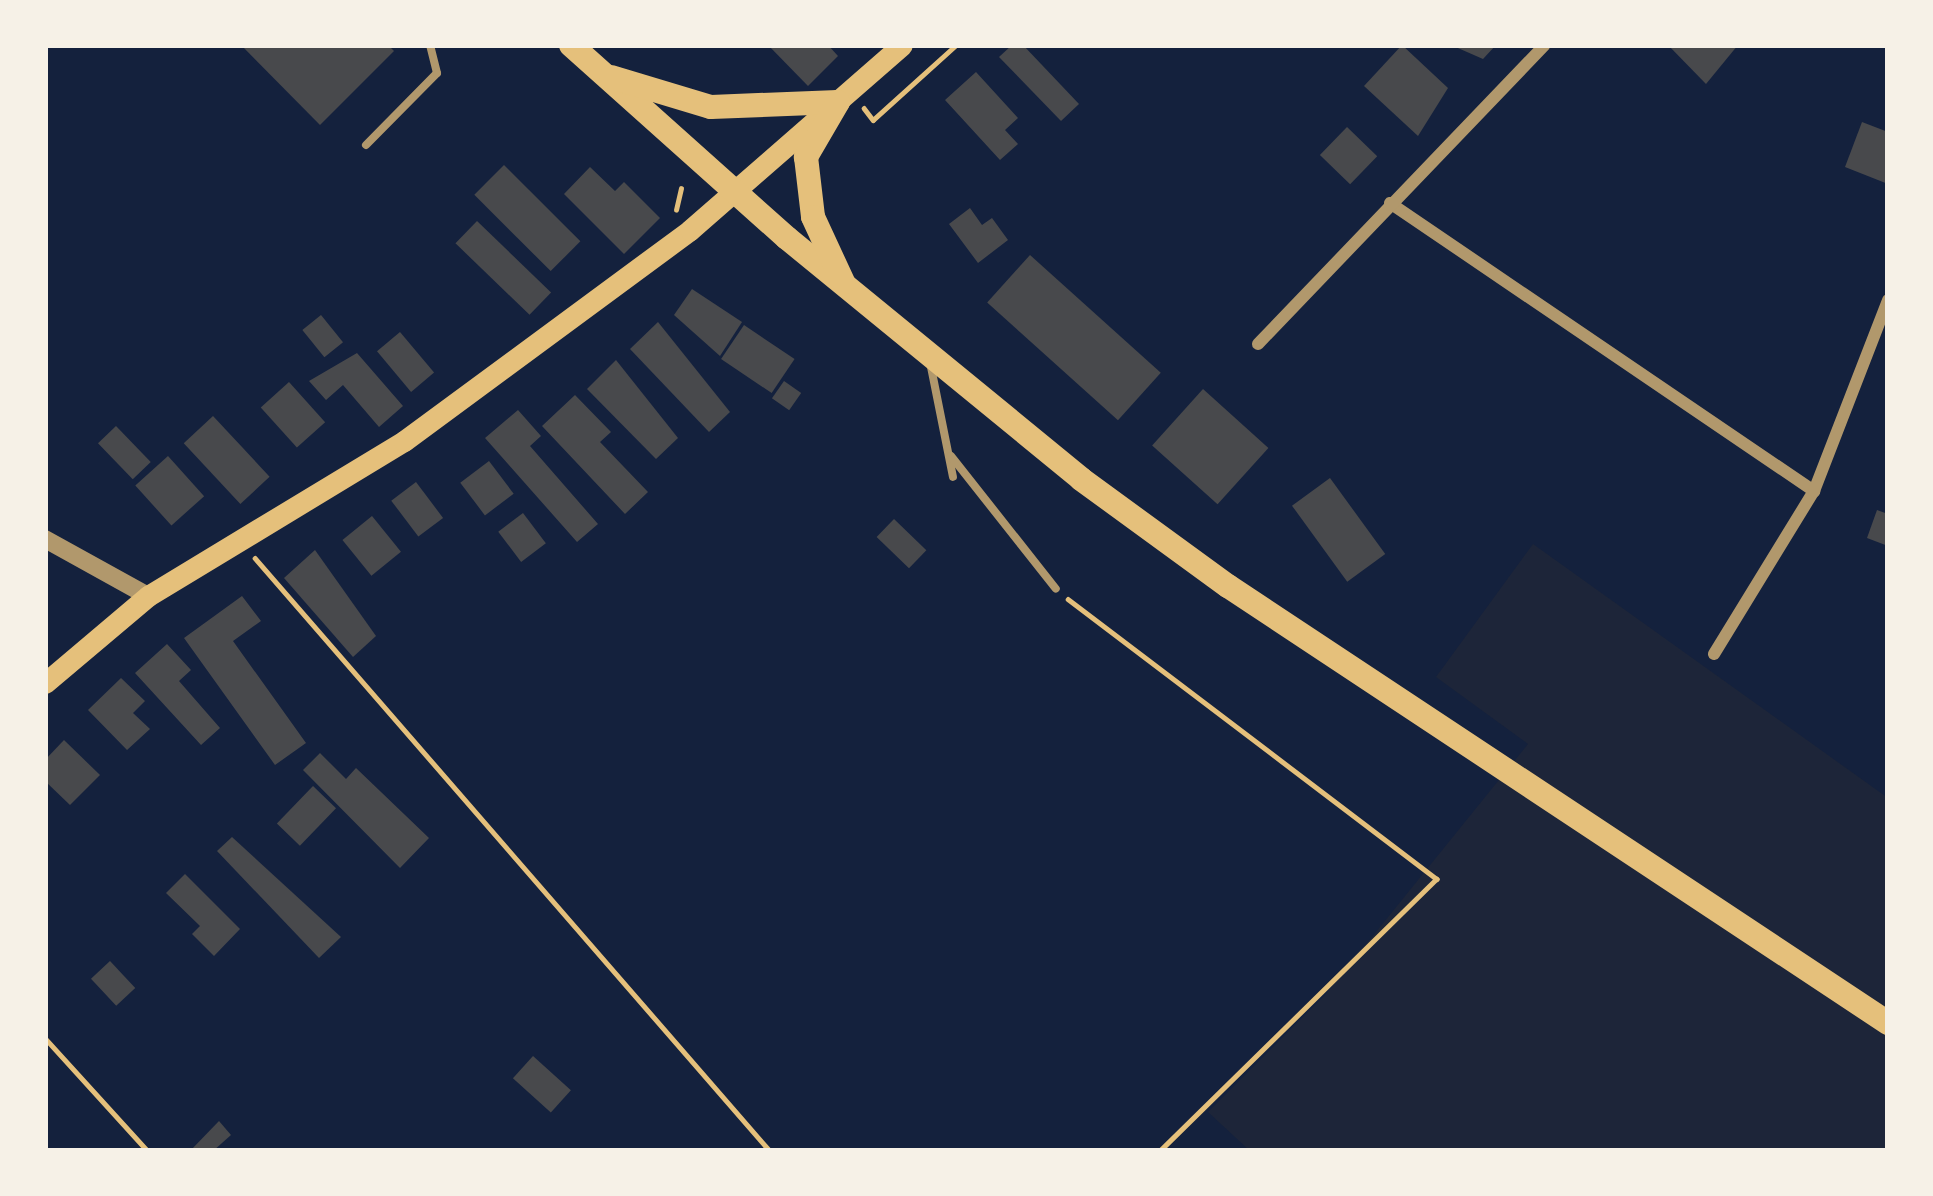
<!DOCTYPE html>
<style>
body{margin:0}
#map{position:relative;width:1933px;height:1196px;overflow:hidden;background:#14213d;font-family:Manrope,sans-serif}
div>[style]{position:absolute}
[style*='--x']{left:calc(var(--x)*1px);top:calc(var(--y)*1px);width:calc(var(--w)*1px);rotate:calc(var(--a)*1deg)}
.green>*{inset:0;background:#1d2539}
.building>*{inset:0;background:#48494c;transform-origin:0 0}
.path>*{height:4.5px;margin:-2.25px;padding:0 2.25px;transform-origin:2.25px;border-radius:2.25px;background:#e5c07b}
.service>*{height:8px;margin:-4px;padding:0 4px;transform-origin:4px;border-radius:4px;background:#b1986c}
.minor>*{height:12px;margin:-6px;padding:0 6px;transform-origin:6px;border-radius:6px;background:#b1986c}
.tertiary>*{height:18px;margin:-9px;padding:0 9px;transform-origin:9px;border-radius:9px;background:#b1986c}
.secondary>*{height:21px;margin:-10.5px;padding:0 10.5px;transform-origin:10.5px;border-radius:10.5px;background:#e5c07b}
.primary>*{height:24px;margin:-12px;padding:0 12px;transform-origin:12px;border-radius:12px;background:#e5c07b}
span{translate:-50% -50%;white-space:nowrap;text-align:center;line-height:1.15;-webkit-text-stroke:9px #f6f1e7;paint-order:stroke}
.frame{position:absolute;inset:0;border:48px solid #f6f1e7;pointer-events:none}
</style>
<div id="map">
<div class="green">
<i style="clip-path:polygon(1533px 544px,1888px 798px,1888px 1151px,1250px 1151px,1208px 1112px,1325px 995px,1528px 744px,1436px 677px)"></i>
</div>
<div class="building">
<i style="clip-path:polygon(241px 45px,388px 45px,394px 51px,320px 125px)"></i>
<i style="clip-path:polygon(768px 45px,828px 45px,838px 56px,808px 86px)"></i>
<i style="clip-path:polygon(1012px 45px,1023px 45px,1079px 104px,1061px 121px,999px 57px)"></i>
<i style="clip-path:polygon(1402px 45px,1448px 88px,1418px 136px,1364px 86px)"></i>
<i style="clip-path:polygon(1451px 45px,1496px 45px,1483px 59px)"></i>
<i style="clip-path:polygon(1668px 45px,1738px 45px,1706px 84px)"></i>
<i style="clip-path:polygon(976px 72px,1018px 118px,1005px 130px,1018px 144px,1000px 160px,945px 100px)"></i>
<i style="clip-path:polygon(1862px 122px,1888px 132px,1888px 184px,1845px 167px)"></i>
<i style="left:1347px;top:127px;width:42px;height:39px;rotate:44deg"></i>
<i style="left:504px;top:165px;width:108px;height:42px;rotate:45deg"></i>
<i style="clip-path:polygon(590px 167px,615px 191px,624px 182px,660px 218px,624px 254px,564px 194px)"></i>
<i style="clip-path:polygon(970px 208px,982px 225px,992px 218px,1008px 240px,978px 263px,949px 224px)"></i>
<i style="left:477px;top:221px;width:103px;height:31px;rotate:44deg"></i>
<i style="left:1030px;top:255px;width:176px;height:64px;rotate:42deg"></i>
<i style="clip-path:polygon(692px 289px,742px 322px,720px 356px,674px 315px)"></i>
<i style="left:321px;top:315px;width:35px;height:24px;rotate:51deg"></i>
<i style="clip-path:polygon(658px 322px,730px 412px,709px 432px,630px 349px)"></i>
<i style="left:744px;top:325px;width:61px;height:41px;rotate:34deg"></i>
<i style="left:400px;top:332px;width:53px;height:30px;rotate:50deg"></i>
<i style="clip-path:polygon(357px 353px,403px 406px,379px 427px,343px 385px,326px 400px,309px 381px)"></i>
<i style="clip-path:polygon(616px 360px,678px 438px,656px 459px,587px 389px)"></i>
<i style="left:784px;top:381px;width:21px;height:21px;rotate:35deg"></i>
<i style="left:289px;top:382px;width:54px;height:38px;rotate:48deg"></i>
<i style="left:1203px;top:389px;width:88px;height:76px;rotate:42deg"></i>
<i style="clip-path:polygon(575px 395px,611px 432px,600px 442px,648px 492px,625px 514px,542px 426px)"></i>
<i style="clip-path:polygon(518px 410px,541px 436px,530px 446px,598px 524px,577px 542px,485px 438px)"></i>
<i style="left:213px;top:416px;width:83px;height:40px;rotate:47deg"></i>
<i style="left:116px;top:426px;width:50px;height:25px;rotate:46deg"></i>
<i style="left:168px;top:456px;width:54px;height:44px;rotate:48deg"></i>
<i style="left:489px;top:461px;width:41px;height:36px;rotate:53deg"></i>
<i style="left:1330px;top:478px;width:94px;height:47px;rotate:54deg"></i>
<i style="left:416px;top:482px;width:45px;height:31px;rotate:53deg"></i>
<i style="clip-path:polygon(1877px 510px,1888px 514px,1888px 546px,1867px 538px)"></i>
<i style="left:523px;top:513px;width:38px;height:31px;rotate:53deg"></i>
<i style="left:372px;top:516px;width:46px;height:38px;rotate:51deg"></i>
<i style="left:894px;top:519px;width:45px;height:25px;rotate:44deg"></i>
<i style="clip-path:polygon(315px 550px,376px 636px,353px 657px,284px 578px)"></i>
<i style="clip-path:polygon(242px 596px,261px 621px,233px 641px,306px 743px,275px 765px,184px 638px)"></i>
<i style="clip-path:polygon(167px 644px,191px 670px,179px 681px,220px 728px,201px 745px,135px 673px)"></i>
<i style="clip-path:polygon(121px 678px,145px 701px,133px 713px,150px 729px,127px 750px,88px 710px)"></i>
<i style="clip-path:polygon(64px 740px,100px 775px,70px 805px,45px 781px,45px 760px)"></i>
<i style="clip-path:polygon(320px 753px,346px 779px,356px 768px,429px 838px,400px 868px,303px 770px)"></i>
<i style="left:313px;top:786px;width:32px;height:52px;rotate:44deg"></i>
<i style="clip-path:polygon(232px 837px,341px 937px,319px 958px,217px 851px)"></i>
<i style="clip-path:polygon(185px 874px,240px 929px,214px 956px,192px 934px,200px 926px,166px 893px)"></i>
<i style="left:110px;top:961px;width:37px;height:26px;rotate:47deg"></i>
<i style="left:533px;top:1056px;width:51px;height:30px;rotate:42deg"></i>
<i style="clip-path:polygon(219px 1121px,231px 1135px,213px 1151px,190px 1151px)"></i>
</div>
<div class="path">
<i style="--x:864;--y:108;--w:15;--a:53"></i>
<i style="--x:873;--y:120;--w:112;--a:-42.1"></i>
<i style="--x:676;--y:210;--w:22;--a:-77"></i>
<i style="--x:255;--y:558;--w:785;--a:49.03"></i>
<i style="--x:1068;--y:599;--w:463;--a:37.2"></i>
<i style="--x:1437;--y:879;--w:388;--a:135.5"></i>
<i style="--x:45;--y:1038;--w:153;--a:47.7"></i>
</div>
<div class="service">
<i style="--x:366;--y:145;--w:101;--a:-45.4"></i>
<i style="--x:437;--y:73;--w:29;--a:-104"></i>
<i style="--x:931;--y:367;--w:112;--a:78.7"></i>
<i style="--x:951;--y:456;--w:169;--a:51.7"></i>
</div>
<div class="minor">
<i style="--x:1390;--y:203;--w:513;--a:34.19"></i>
<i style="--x:1258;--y:344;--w:414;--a:-46.2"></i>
<i style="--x:1714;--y:654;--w:191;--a:-58.5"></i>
<i style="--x:1814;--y:491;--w:205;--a:-68.8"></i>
</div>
<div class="tertiary">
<i style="--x:45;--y:539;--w:118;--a:29"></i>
</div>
<div class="secondary">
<i style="--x:45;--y:683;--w:135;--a:-40.2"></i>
<i style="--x:148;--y:596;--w:299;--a:-31.2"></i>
<i style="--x:404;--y:441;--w:355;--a:-36.4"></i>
<i style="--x:690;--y:230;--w:281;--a:-41.1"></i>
</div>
<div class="primary">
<i style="--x:571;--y:45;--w:290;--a:41.8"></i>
<i style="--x:787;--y:238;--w:380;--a:39.3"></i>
<i style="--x:1081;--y:479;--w:182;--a:36.1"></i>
<i style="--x:1228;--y:586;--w:792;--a:33.51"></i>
<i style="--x:611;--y:77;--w:104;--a:16.7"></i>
<i style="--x:711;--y:107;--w:127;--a:-2.3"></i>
<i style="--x:838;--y:102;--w:64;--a:120.2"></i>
<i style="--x:806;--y:157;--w:60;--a:83.3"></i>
<i style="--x:813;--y:217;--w:72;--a:65.2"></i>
</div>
<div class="frame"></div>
</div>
